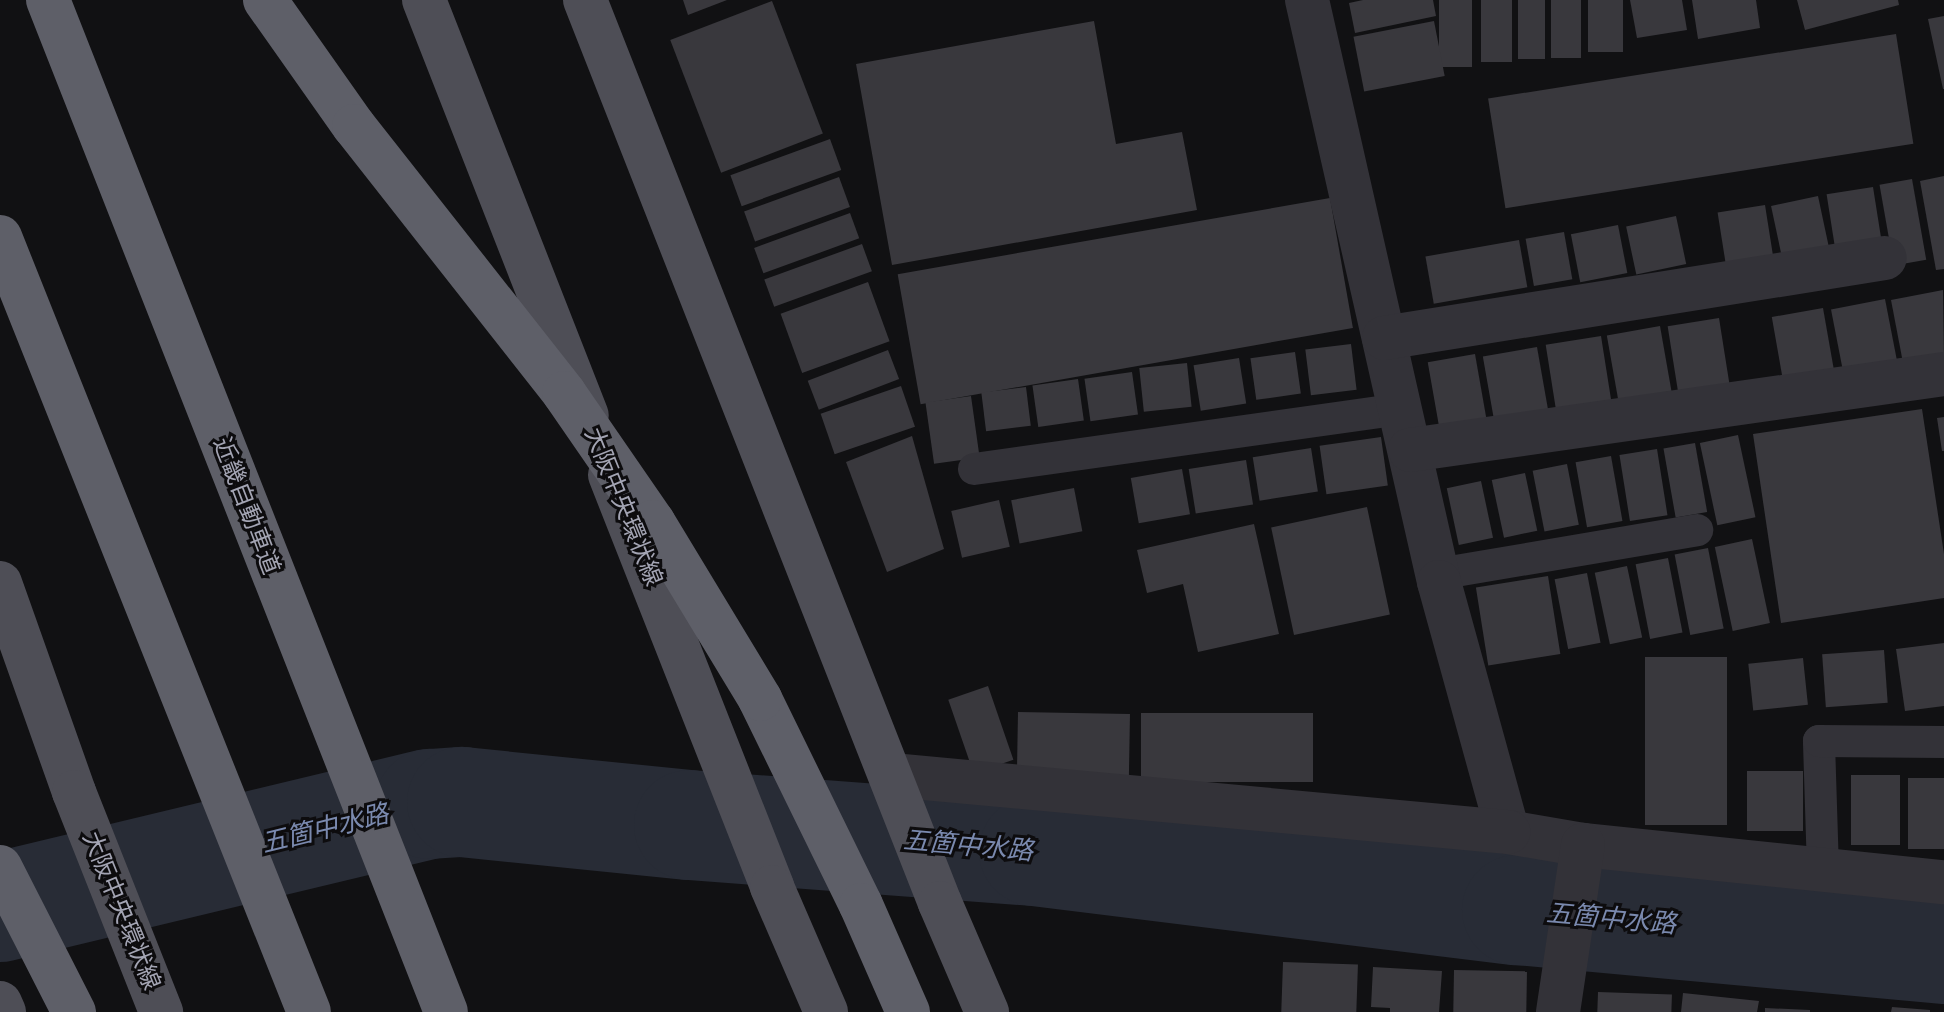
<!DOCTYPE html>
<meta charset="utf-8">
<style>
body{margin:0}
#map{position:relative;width:1944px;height:1012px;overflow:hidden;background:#111113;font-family:"DejaVu Sans","Noto Sans JP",sans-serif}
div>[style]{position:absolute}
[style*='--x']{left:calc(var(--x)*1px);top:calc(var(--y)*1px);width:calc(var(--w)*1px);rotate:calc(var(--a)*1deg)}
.river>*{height:110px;margin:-55px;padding:0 55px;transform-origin:55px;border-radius:55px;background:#282c36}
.building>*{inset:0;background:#39383d;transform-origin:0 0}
.lane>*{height:32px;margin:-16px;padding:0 16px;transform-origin:16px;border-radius:16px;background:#333238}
.street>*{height:44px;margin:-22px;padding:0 22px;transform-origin:22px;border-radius:22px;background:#333238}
.primary>*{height:44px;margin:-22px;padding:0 22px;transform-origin:22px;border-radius:22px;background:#4e4e56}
.highway>*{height:44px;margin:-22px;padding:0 22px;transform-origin:22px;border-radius:22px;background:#5e5f68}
.highway-bridge>*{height:44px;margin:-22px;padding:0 22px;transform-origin:22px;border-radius:22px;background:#5e5f68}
span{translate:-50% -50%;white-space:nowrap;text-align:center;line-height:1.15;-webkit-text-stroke:6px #0d0c0e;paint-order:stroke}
.street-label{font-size:24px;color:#a3a4b3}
.water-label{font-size:26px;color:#7a89ae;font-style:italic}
</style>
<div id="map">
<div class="river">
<i style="--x:0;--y:907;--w:442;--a:-13.5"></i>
<i style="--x:430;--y:804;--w:32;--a:-4"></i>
<i style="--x:462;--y:802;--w:228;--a:5.8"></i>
<i style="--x:689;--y:825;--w:346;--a:4.3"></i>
<i style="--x:1034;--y:851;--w:487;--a:7"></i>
<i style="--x:1517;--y:910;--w:429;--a:5.2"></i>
</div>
<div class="building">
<i style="clip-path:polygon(683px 0,727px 0,688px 15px)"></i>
<i style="clip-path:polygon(1363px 0,1433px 0,1436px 16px,1355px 33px,1349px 3px)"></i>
<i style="left:1439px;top:0;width:33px;height:67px"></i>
<i style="left:1481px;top:0;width:31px;height:62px"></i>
<i style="left:1518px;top:0;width:27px;height:59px"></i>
<i style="left:1551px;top:0;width:30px;height:58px"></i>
<i style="left:1588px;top:0;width:35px;height:52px"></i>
<i style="clip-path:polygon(1630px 0,1682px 0,1687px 30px,1637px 38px)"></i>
<i style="clip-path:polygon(1692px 0,1756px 0,1760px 28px,1698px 39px)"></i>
<i style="clip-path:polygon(1797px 0,1898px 0,1899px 5px,1805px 30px)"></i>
<i style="left:772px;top:1px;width:142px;height:109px;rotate:69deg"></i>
<i style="clip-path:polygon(1944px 16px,1944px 89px,1943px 89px,1928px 19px)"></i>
<i style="clip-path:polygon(1094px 21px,1116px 144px,1182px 132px,1197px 210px,892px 265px,856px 64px)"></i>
<i style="left:1434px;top:21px;width:56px;height:82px;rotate:79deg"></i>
<i style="left:1896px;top:34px;width:111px;height:413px;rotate:81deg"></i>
<i style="left:830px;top:139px;width:33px;height:106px;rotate:70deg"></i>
<i style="clip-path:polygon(1944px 176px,1944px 269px,1936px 270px,1920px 181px)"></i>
<i style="left:839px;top:177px;width:32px;height:101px;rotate:70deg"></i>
<i style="left:1912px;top:179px;width:82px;height:33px;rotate:80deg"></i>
<i style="left:1873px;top:187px;width:58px;height:47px;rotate:81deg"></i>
<i style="left:1818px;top:196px;width:54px;height:48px;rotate:78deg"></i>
<i style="left:1330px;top:198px;width:132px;height:439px;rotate:80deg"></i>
<i style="left:1765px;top:205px;width:54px;height:48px;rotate:81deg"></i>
<i style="left:850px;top:213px;width:27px;height:102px;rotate:70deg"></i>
<i style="left:1676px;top:216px;width:49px;height:51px;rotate:78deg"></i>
<i style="left:1618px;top:225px;width:49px;height:48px;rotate:79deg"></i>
<i style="left:1564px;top:232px;width:48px;height:39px;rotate:80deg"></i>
<i style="left:1519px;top:240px;width:48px;height:95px;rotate:80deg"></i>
<i style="left:862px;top:244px;width:29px;height:104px;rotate:70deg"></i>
<i style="left:868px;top:282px;width:63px;height:93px;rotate:70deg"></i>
<i style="clip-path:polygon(1943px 290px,1944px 360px,1904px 368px,1891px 300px)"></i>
<i style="left:1885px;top:299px;width:65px;height:55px;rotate:79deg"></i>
<i style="left:1823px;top:308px;width:66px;height:52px;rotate:80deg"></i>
<i style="left:1719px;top:318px;width:68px;height:52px;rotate:81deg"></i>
<i style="left:1660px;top:326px;width:66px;height:54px;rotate:80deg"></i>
<i style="left:1601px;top:336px;width:65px;height:56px;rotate:81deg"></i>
<i style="left:1351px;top:344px;width:46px;height:46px;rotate:83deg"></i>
<i style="left:1537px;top:347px;width:66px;height:55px;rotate:80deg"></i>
<i style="left:888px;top:350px;width:31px;height:86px;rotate:69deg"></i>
<i style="left:1295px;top:352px;width:42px;height:45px;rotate:82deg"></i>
<i style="left:1475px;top:354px;width:65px;height:48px;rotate:80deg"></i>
<i style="left:1239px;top:358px;width:46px;height:46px;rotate:81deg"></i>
<i style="left:1187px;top:363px;width:44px;height:48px;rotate:84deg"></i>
<i style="left:1132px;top:372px;width:43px;height:48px;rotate:82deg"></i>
<i style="left:1078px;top:379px;width:42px;height:46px;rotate:82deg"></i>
<i style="left:901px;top:386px;width:43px;height:85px;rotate:71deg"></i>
<i style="left:1026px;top:387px;width:39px;height:45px;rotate:83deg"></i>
<i style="left:971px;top:396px;width:62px;height:46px;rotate:82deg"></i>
<i style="clip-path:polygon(1922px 409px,1944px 554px,1944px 598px,1781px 623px,1753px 434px)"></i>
<i style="clip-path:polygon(1944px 417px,1944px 451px,1942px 451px,1937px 418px)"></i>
<i style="left:1738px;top:435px;width:84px;height:39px;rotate:78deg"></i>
<i style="clip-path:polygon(912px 436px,944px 549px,887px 572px,846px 462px)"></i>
<i style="left:1381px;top:437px;width:49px;height:62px;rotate:82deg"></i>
<i style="left:1695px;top:443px;width:70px;height:32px;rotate:80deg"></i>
<i style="left:1311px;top:448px;width:44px;height:59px;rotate:81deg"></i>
<i style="left:1657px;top:449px;width:67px;height:38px;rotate:81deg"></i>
<i style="left:1611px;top:456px;width:66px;height:36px;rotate:80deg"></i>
<i style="left:1246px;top:460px;width:45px;height:58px;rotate:81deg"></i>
<i style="left:1567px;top:464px;width:62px;height:35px;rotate:79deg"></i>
<i style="left:1182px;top:469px;width:46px;height:52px;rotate:80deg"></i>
<i style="left:1525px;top:473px;width:59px;height:34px;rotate:78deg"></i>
<i style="left:1481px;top:481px;width:58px;height:35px;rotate:78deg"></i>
<i style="left:1074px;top:488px;width:44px;height:64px;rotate:79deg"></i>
<i style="left:999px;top:500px;width:48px;height:49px;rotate:77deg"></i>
<i style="left:1367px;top:507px;width:110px;height:98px;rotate:78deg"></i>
<i style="clip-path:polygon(1254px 524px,1279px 634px,1198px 652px,1183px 584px,1147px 593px,1137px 550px)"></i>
<i style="left:1752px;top:539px;width:86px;height:38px;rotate:78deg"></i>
<i style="left:1708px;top:548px;width:82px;height:34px;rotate:79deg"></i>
<i style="left:1668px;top:558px;width:76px;height:33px;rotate:79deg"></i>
<i style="left:1627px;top:566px;width:73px;height:33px;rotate:78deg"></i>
<i style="left:1587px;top:573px;width:71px;height:33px;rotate:79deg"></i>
<i style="left:1548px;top:576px;width:79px;height:73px;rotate:81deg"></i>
<i style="clip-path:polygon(1944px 643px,1944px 706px,1905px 711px,1896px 649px)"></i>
<i style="left:1884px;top:650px;width:53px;height:62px;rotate:86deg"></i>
<i style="left:1727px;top:657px;width:168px;height:82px;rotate:90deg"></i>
<i style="left:1803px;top:658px;width:47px;height:55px;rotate:84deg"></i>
<i style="left:988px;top:686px;width:78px;height:42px;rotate:71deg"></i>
<i style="left:1018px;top:712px;width:112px;height:66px;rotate:1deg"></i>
<i style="left:1141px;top:713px;width:172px;height:69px"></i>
<i style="left:1747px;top:771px;width:56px;height:60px"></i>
<i style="left:1851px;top:775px;width:49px;height:70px"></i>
<i style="left:1944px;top:778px;width:71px;height:36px;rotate:90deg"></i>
<i style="left:1283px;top:962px;width:75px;height:50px;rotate:2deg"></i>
<i style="clip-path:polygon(1373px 967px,1442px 971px,1439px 1012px,1390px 1012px,1390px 1008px,1371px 1007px)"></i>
<i style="left:1454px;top:970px;width:73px;height:42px;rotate:1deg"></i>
<i style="left:1598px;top:992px;width:74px;height:20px;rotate:2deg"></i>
<i style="clip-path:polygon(1683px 993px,1759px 1001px,1757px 1012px,1681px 1012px)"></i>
<i style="clip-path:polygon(1892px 1007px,1930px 1010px,1930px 1012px,1891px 1012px)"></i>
<i style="clip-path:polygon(1765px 1008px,1810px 1010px,1810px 1012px,1765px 1012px)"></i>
</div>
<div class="lane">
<i style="--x:974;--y:469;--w:430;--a:-8"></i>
<i style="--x:1438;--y:574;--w:263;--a:-9.6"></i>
<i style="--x:1823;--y:870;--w:129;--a:-91.8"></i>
<i style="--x:1819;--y:741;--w:125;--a:0.5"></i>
</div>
<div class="street">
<i style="--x:1307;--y:0;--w:597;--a:77.22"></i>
<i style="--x:1439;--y:582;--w:259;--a:74.6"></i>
<i style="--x:1508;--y:832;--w:76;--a:9.8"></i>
<i style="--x:1583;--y:845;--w:363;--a:5.9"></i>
<i style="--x:1384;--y:338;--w:507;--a:-9.07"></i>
<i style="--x:1410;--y:450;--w:539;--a:-8.1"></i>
<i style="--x:892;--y:775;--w:619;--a:5.29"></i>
<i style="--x:1558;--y:1012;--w:169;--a:-81.5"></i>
</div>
<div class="primary">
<i style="--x:424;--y:0;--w:446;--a:68.6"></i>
<i style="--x:585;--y:0;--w:970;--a:68.54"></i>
<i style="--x:940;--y:903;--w:119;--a:66.7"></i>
<i style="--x:610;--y:475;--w:443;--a:68.5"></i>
<i style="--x:772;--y:887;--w:136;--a:66.6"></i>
<i style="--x:0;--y:583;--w:222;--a:70.5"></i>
<i style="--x:74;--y:792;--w:237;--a:68.4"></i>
<i style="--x:0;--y:1003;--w:10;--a:66"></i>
</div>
<div class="highway">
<i style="--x:48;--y:0;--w:1087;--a:68.53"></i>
<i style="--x:0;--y:237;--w:834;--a:68.26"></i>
<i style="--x:760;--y:699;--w:229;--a:63.9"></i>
<i style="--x:861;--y:905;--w:117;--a:66.3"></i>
<i style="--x:0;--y:867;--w:163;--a:63"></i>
</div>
<div class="highway-bridge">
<i style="--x:265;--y:0;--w:154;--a:54.8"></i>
<i style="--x:354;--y:126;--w:340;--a:51.8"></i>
<i style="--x:564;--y:393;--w:157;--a:55.4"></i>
<i style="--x:653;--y:522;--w:207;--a:58.8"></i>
</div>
<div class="street-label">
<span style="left:246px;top:506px;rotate:69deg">近畿自動車道</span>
<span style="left:623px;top:507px;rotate:68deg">大阪中央環状線</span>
<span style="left:121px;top:911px;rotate:68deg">大阪中央環状線</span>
</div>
<div class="water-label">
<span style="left:325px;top:829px;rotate:-14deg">五箇中水路</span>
<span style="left:968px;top:846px;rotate:5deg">五箇中水路</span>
<span style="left:1611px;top:919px;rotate:5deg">五箇中水路</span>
</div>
</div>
